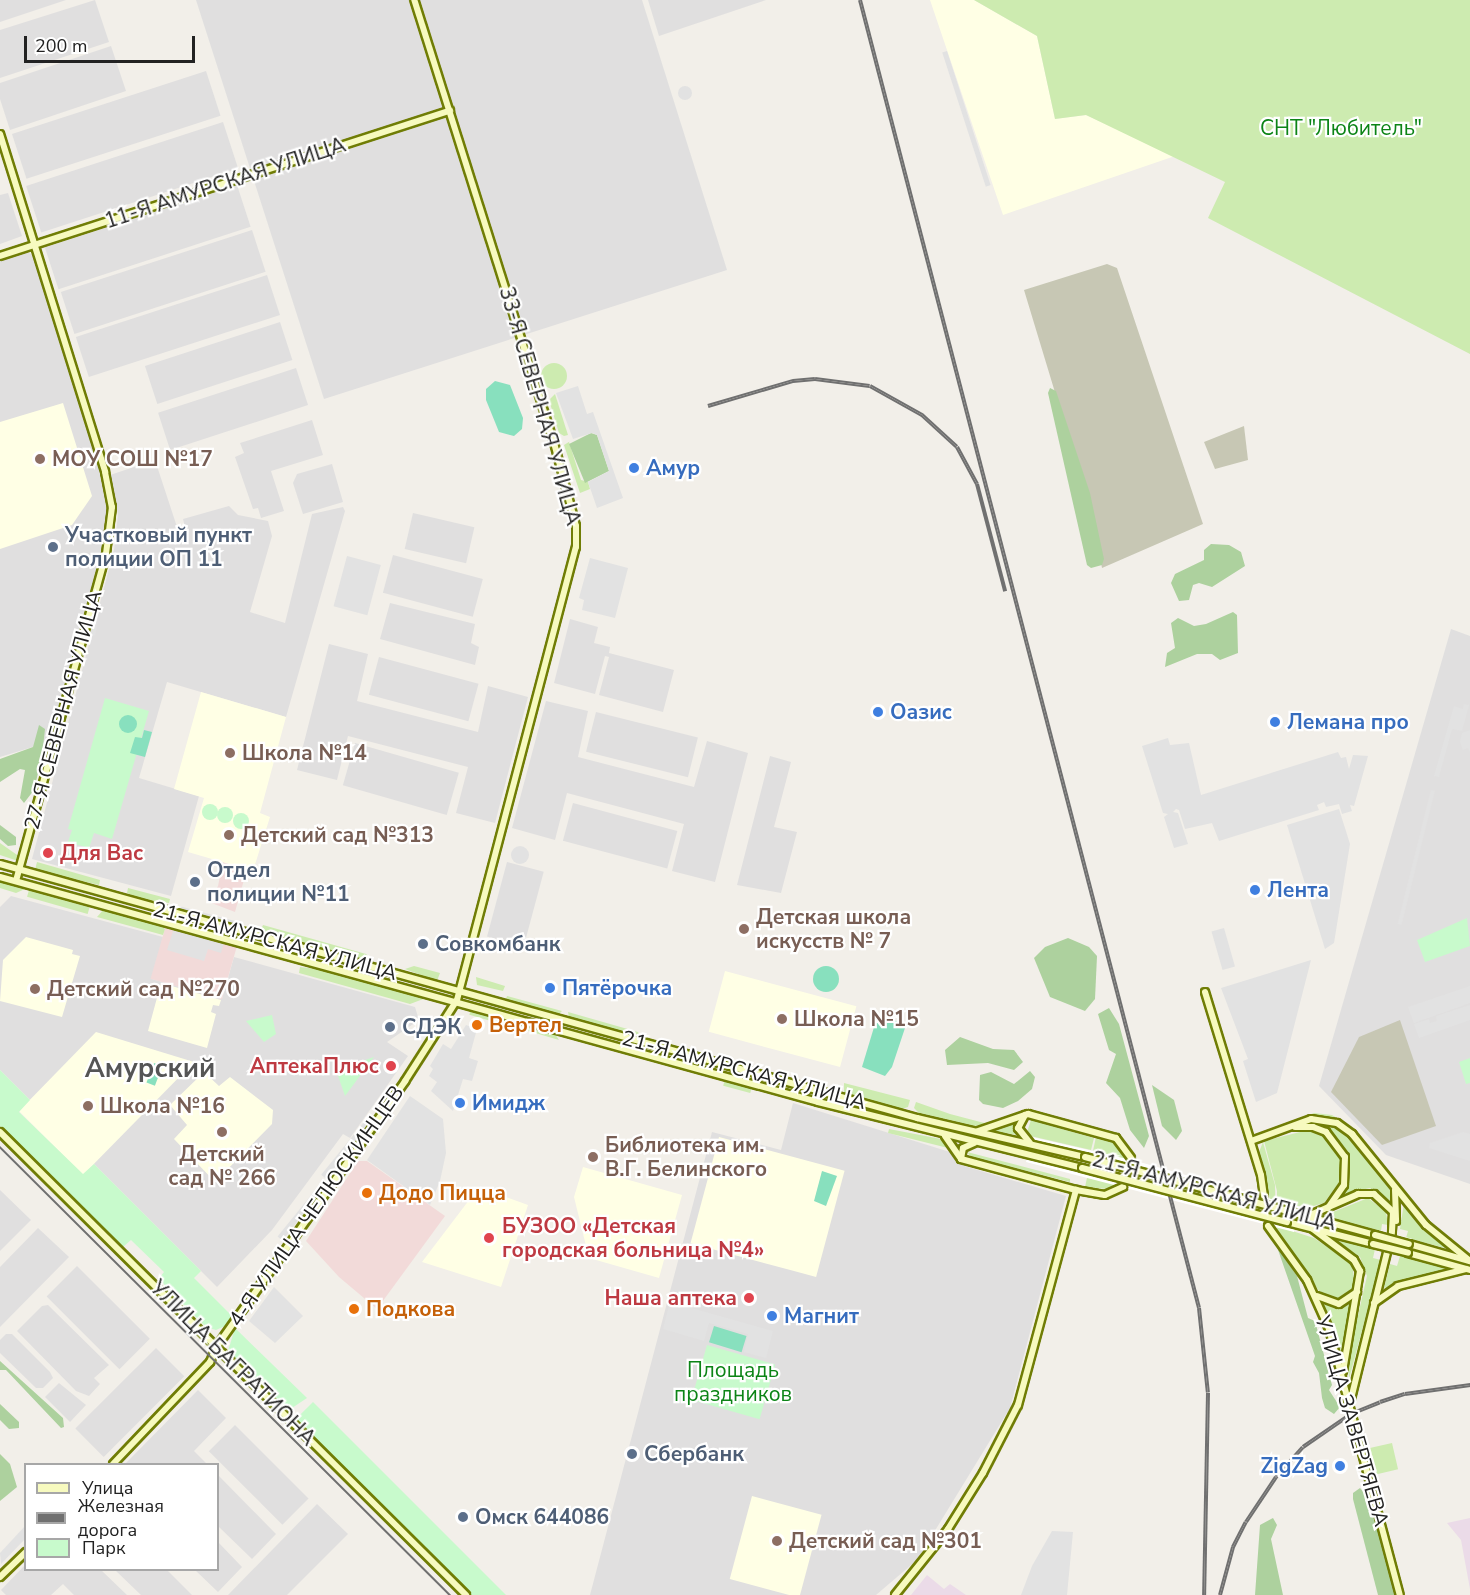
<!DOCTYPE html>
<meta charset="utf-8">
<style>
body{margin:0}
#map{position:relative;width:1470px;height:1595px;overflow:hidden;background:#f2efe9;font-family:"Nunito Sans",sans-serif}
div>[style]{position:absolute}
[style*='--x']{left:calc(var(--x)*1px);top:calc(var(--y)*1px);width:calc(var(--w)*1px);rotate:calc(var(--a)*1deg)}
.residential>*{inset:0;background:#e0dfdf;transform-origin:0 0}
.commercial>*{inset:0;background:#f2dad9;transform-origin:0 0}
.industrial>*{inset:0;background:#ebdbe8}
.education>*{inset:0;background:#ffffe5;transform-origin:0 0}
.construction>*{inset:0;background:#c7c7b4}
.grass>*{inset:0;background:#cdebb0;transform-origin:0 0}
.round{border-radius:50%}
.forest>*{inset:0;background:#add19e}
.park>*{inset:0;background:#c8facc;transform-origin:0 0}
.pitch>*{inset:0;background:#88e0be;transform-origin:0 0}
.parking>*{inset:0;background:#e2e2e2;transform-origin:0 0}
.pier>*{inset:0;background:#fff;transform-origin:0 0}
.secondary-tunnel>*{height:6px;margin-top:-3px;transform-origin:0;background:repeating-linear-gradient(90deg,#c8c6c1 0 6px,transparent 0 9px)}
.roads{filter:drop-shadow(2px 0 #707d05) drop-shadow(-2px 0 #707d05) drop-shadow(0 2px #707d05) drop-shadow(0 -2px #707d05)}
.secondary>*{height:6px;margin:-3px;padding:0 3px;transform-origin:3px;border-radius:3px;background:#f7fabf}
.tram>*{height:1.5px;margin:-0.75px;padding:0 0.75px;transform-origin:0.75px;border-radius:0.75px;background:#707070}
.rail>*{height:4px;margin-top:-2px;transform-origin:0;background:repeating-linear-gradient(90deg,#fff 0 4.5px,#707070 0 9px);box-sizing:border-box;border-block:2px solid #707070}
.bridges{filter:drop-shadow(2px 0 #707d05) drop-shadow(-2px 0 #707d05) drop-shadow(0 2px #707d05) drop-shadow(0 -2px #707d05)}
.secondary-bridge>*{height:6px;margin:-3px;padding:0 3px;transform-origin:3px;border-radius:3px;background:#f7fabf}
.dots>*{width:16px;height:16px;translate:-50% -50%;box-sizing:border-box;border:3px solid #fff;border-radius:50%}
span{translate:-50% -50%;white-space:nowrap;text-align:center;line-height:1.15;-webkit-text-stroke:4.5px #fff;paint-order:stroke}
.park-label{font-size:21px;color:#0c8416}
.street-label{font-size:21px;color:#222}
.education-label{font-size:21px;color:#785e54;font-weight:700}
.left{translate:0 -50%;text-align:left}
.shop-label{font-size:21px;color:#366cbe;font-weight:700}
.right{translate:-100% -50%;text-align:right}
.service-label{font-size:21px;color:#4e5e75;font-weight:700}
.health-label{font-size:21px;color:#be3a42;font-weight:700}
.food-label{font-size:21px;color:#c56008;font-weight:700}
.district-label{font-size:27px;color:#555;font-weight:700}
.legend{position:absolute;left:24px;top:1463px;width:195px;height:108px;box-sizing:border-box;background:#fff;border:2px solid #a7a7a7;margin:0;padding:8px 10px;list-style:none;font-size:18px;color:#222}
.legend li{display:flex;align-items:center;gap:12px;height:30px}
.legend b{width:30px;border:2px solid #a7a7a7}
.scale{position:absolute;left:24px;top:36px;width:171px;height:27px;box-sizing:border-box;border:3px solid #222;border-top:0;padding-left:8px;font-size:18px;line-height:21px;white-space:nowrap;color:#222;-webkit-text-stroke:4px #fff;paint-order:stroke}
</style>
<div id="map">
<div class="residential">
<i style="clip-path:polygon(0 0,66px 0,0 22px)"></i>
<i style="clip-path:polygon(95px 0,109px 42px,0 78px,0 30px)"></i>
<i style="clip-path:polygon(196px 0,642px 0,727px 270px,324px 399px)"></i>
<i style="clip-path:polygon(648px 0,766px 0,659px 36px)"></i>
<i style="clip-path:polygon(111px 46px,126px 91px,10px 130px,0 99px,0 83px)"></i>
<i style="left:206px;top:71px;width:47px;height:204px;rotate:72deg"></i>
<i style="left:223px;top:122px;width:49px;height:207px;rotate:72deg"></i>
<i style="left:237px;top:185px;width:44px;height:202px;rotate:72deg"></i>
<i style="clip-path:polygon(8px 193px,22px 236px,0 244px,0 195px)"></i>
<i style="left:252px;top:230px;width:44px;height:201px;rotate:72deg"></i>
<i style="clip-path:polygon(26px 251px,36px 257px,104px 479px,108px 530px,49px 742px,0 757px,0 260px)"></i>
<i style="left:267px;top:275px;width:42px;height:201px;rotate:72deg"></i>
<i style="left:280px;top:322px;width:40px;height:142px;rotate:72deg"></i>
<i style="left:296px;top:368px;width:39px;height:145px;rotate:72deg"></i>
<i style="clip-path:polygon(312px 420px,323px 455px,271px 471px,284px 511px,261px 518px,258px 508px,253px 509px,235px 457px,244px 453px,240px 443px)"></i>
<i style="clip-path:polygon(155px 460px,179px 533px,186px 531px,183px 519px,229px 506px,238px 515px,268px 521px,272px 536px,250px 612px,285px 623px,312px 514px,343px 507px,345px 511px,286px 717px,167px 682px,139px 778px,199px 796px,171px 896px,32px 859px,114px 550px,118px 514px,110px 475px)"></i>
<i style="clip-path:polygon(332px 464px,343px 502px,303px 514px,293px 483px,297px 474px)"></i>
<i style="left:413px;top:513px;width:63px;height:37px;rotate:13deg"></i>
<i style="left:393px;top:555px;width:93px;height:39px;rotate:15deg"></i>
<i style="clip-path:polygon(390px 603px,475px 624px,471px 643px,479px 647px,475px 665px,380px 639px)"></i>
<i style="clip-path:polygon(570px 619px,598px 627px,594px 643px,610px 647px,609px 653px,674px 670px,663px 712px,599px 695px,609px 657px,605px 656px,595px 694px,554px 683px)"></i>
<i style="clip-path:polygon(1451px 629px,1470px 636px,1470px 1184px,1386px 1155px,1319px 1086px)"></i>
<i style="clip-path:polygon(329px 644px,368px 654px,357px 701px,478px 732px,488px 686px,528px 697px,495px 823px,456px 813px,468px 767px,348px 736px,337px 780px,297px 770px)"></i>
<i style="left:379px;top:657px;width:103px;height:39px;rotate:15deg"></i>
<i style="clip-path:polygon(546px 701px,588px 711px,578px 757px,694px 787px,707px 741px,748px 753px,715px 882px,672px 871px,684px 824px,567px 793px,555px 840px,512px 828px)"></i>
<i style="left:596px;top:712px;width:105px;height:41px;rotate:14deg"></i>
<i style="left:355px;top:743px;width:108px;height:44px;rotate:16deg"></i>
<i style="clip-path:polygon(770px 756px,791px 762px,774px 827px,797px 832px,781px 893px,737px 885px)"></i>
<i style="left:573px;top:803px;width:108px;height:39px;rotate:15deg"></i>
<i style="left:507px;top:862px;width:38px;height:77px;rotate:15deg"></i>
<i style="clip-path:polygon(11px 896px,163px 937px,152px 979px,222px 999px,234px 957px,415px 1007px,419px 1020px,387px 1042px,408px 1056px,350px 1138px,343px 1134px,272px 1230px,217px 1287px,0 1070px,0 907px)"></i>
<i style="clip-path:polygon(793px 1103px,953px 1153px,964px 1166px,1066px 1196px,1010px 1408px,917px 1560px,876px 1595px,590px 1595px,712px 1132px,781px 1150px)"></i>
<i style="clip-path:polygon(0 1190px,31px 1220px,0 1251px)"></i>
<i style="clip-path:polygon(38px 1228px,69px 1257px,0 1327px,0 1267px)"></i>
<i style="left:77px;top:1266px;width:103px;height:43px;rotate:45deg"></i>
<i style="clip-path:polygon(48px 1305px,109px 1365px,94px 1378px,100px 1384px,89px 1396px,76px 1391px,17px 1331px,42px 1306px)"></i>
<i style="clip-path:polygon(6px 1334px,12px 1334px,50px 1372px,53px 1378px,43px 1388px,36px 1388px,0 1353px,0 1340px)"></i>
<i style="left:156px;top:1348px;width:40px;height:114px;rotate:45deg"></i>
<i style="clip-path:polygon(59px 1383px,86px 1405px,70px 1422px,45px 1397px)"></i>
<i style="clip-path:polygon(198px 1390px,226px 1418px,194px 1451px,207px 1464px,125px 1464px)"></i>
<i style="left:235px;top:1425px;width:104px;height:37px;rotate:45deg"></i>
<i style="clip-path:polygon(218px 1475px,276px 1534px,252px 1559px,218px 1526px)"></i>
<i style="clip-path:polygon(317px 1504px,348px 1534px,287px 1595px,228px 1595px)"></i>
<i style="clip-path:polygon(218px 1542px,242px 1567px,218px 1592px,195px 1570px,218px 1570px)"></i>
<i style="clip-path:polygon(25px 1565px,26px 1570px,101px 1570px,127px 1595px,74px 1595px,63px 1584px,51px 1595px,6px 1595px,1px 1590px)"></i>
<i style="clip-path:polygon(115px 1570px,167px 1570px,192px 1595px,141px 1595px)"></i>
</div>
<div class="commercial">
<i style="clip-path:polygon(223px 862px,247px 869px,235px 912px,209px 902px,218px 886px)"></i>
<i style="left:166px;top:925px;width:74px;height:56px;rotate:16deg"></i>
<i style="clip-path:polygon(358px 1161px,367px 1161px,445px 1216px,377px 1309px,339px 1277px,306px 1241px)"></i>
</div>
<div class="industrial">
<i style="clip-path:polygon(1470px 1518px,1470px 1589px,1461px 1540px,1447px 1523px)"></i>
<i style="clip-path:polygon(927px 1575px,944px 1589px,950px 1584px,966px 1595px,911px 1595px)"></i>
</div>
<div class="education">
<i style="clip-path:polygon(930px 0,974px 0,1037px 36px,1055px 119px,1086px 115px,1175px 156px,1003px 215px)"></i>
<i style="clip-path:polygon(63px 403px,92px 496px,72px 525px,0 549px,0 422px)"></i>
<i style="clip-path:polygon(201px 692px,286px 717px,260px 813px,270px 817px,253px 871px,188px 852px,204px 798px,174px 789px)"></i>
<i style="clip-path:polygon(26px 937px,73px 950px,72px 954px,80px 956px,62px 1017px,0 1001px,3px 960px)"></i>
<i style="left:725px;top:971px;width:136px;height:63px;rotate:15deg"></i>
<i style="clip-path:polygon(161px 983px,221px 1000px,219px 1006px,213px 1005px,211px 1012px,216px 1014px,207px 1048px,148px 1031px)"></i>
<i style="clip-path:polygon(96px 1032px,194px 1062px,83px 1175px,19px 1111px)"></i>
<i style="clip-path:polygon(204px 1072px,219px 1086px,230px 1077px,273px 1110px,272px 1124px,215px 1182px,174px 1139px,187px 1125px,170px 1105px)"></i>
<i style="left:719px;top:1137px;width:130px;height:110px;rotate:15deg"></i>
<i style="clip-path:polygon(583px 1167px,682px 1195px,659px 1278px,589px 1258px,574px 1197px)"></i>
<i style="clip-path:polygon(479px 1187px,528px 1205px,501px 1287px,422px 1262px)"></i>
<i style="left:752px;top:1496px;width:72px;height:86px;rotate:15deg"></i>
</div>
<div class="construction">
<i style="clip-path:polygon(1107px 264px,1117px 268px,1203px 524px,1102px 568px,1090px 508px,1024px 290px)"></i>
<i style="clip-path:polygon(1244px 426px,1248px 460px,1215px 469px,1204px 442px)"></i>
<i style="clip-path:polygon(1400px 1020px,1436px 1126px,1382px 1145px,1331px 1092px,1359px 1037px)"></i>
</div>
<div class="grass">
<i style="clip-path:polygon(974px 0,1470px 0,1470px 354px,1208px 218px,1225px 182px,1086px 115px,1055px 119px,1037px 36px)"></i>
<i class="round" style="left:541px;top:363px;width:26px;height:26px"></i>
<i style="clip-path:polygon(555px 394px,568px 435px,564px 436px,559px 433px,549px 400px)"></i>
<i style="clip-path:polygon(572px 440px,569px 442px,581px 480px,588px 482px,590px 489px,580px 493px,564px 445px)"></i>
<i style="clip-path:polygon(0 843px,20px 857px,18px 861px,0 855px)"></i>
<i style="clip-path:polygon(37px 862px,100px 880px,99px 885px,35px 870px)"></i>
<i style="clip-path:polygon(0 882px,25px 889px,16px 893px,0 888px)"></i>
<i style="clip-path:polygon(128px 888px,170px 899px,169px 903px,141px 899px,127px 893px)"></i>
<i style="left:29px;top:890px;width:63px;height:7px;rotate:16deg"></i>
<i style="clip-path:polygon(104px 909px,161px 925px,165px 929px,163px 935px,97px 917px)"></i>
<i style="clip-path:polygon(263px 925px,366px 954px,372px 961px,357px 960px,260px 932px)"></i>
<i style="clip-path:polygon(414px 966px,440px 973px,437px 981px,405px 969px)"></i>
<i style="clip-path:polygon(300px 967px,317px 969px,426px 998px,410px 1004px,299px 973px)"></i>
<i style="clip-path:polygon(476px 977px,505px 986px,503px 991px,477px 985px)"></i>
<i style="clip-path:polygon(507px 996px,562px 1011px,559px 1014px,506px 999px)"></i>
<i style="left:471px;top:1009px;width:48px;height:6px;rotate:16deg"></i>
<i style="clip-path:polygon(568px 1012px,638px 1032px,640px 1036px,569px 1017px)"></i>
<i style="clip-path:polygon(526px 1024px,555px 1034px,559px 1040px,525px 1030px)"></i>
<i style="left:725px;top:1079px;width:28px;height:7px;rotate:15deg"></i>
<i style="clip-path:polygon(844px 1083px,910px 1100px,908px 1107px,902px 1109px,844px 1093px)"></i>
<i style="clip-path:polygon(916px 1102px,950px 1114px,988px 1124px,974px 1126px,919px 1113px,914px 1108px)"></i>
<i style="clip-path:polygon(1314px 1113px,1332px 1115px,1347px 1124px,1318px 1115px,1262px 1132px)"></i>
<i style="clip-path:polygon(1031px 1120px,1094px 1138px,1091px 1150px,1026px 1135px)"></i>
<i style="clip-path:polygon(1016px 1121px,1017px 1135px,992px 1131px)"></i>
<i style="clip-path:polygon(1317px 1121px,1333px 1124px,1348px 1134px,1388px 1184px,1394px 1203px,1370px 1188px,1343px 1194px,1349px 1175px,1347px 1155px,1333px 1134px,1308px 1124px)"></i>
<i style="clip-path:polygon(889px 1129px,941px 1139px,952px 1149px,888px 1133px)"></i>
<i style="clip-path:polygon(1308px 1130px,1329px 1139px,1337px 1150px,1342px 1160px,1341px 1180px,1324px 1203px,1307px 1208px,1294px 1205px,1289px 1230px,1314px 1238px,1352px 1264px,1355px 1285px,1349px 1294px,1338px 1299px,1319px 1291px,1277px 1230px,1277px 1191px,1264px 1141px)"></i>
<i style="clip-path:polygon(1096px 1137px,1116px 1143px,1128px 1160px,1120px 1182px,1107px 1189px,1085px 1187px)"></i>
<i style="clip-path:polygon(1263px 1142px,1275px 1185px,1276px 1227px,1259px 1152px)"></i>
<i style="clip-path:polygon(967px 1152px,1070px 1179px,1070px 1182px,971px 1157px)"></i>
<i style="clip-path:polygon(1368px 1198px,1386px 1212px,1388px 1225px,1382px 1224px,1381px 1231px,1323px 1216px)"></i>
<i style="clip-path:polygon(1404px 1203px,1426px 1229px,1449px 1249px,1406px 1238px,1408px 1231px,1400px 1229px)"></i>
<i style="clip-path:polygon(1335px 1240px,1375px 1249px,1373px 1258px,1381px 1260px,1349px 1379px,1348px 1359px,1367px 1276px,1360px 1257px)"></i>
<i style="clip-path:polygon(1400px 1256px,1444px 1268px,1445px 1269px,1384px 1288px,1390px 1264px,1397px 1266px)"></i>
<i style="clip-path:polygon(1353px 1302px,1339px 1356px,1322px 1304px,1336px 1307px)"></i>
<i style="left:1392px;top:1443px;width:27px;height:25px;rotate:77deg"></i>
</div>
<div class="forest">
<i style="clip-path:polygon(1050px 388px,1056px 391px,1090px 493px,1104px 559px,1102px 565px,1091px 568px,1087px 565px,1048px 393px)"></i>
<i style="clip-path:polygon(591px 433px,597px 435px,609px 471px,585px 483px,569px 444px)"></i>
<i style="clip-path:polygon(1211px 544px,1229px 545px,1241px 552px,1245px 566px,1212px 587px,1199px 583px,1193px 585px,1189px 600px,1179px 601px,1171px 583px,1175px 574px,1204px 560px,1204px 550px)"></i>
<i style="clip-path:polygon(1233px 612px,1237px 615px,1238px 653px,1220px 660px,1212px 654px,1197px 654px,1165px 667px,1167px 653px,1175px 648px,1171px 623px,1178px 618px,1194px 626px,1206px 624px)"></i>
<i style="clip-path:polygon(39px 725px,45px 729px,42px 756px,34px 790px,24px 803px,20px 798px,25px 770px,20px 769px,0 782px,0 759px,33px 747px)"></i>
<i style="clip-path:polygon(0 825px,16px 837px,16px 845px,8px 846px,0 839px)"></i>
<i style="clip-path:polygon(1068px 938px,1089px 947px,1097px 956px,1095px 999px,1085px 1011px,1050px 997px,1034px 958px,1045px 947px)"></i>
<i style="clip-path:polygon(1109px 1008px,1119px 1024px,1149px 1136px,1144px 1148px,1130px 1130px,1120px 1098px,1106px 1083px,1116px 1054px,1109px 1050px,1098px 1014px)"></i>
<i style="clip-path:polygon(960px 1037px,993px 1049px,1014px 1050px,1023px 1062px,1014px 1070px,988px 1063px,947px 1065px,945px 1050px)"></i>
<i style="clip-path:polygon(1030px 1071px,1035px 1077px,1032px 1089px,1018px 1101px,1003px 1108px,983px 1104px,979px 1100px,980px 1075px,991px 1072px,1014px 1084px)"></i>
<i style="clip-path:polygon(1152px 1085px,1174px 1100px,1182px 1131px,1176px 1140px,1162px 1126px)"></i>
<i style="clip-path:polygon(1277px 1247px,1297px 1276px,1308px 1318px,1315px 1321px,1332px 1385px,1329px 1390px,1340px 1407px,1334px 1414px,1325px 1408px,1322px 1398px,1319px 1373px,1313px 1362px,1315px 1356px)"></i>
<i style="clip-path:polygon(0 1361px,63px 1418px,64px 1427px,61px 1428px,6px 1370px,0 1370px)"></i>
<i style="clip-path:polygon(0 1404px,19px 1422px,19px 1428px,9px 1429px,0 1420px)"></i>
<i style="clip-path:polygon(0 1454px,10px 1464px,17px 1487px,0 1501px)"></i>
<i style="clip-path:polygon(1360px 1488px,1370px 1500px,1395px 1595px,1378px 1595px,1353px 1499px,1353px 1493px)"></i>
<i style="clip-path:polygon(1273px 1518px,1277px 1525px,1271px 1539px,1283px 1595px,1255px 1595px,1260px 1525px)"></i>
</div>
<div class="park">
<i style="clip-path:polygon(105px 698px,149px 711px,112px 839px,94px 833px,89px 848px,68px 842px,72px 830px,68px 829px)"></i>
<i class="round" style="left:202px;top:804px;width:16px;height:16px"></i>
<i class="round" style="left:217px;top:807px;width:16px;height:16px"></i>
<i class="round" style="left:233px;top:813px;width:16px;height:16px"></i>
<i style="clip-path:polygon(1467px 918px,1470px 946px,1425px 962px,1417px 940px)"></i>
<i style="clip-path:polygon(272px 1015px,276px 1034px,264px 1042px,246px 1021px)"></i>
<i style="clip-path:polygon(374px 1057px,345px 1096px,336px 1070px)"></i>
<i style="clip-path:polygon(1470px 1058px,1470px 1083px,1466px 1084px,1459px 1062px)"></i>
<i style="clip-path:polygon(0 1070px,30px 1100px,19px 1112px,83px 1174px,94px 1164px,201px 1271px,194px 1278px,233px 1317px,225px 1326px,216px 1330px,206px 1327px,165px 1286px,160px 1277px,164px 1272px,131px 1240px,123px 1247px,0 1126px)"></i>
<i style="clip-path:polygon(235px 1328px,307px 1398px,292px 1408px,281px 1408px,228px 1351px)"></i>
<i style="left:707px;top:1345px;width:71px;height:57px;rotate:16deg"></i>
<i style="left:313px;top:1402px;width:273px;height:27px;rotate:45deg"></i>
</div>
<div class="pitch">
<i style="clip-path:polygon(495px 381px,510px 385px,523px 418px,522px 429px,514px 436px,499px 432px,486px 400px,486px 389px)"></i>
<i class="round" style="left:119px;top:715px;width:18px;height:18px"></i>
<i style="clip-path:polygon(144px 730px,152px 732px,145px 757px,130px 753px,135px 737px,142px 738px)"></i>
<i class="round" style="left:813px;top:966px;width:26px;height:26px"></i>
<i style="clip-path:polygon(878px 1014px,906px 1025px,892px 1067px,885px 1076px,862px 1067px)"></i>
<i style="left:154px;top:1063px;width:9px;height:21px;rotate:21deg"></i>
<i style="clip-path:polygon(822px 1171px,837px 1176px,826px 1206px,814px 1201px)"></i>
<i style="left:714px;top:1326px;width:34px;height:17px;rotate:17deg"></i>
</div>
<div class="parking">
<i style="left:947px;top:51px;width:141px;height:5px;rotate:72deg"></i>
<i class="round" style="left:678px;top:86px;width:14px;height:14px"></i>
<i style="clip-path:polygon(578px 386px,587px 414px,593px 412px,623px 498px,597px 508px,588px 482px,609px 471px,597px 435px,592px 433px,573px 439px,556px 393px)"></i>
<i style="left:347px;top:556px;width:35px;height:52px;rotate:15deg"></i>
<i style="clip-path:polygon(590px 558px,628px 568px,615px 618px,582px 610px,584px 600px,579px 598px)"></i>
<i style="left:94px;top:605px;width:6px;height:30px;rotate:9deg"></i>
<i style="clip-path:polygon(1464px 704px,1469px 705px,1462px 731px,1452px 729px,1439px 777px,1434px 776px,1454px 706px,1463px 709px)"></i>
<i style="clip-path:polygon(1470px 730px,1470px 752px,1468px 748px,1463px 750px,1460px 741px,1462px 733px)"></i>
<i style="clip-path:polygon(1168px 738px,1170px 745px,1189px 743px,1201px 795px,1338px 752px,1341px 758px,1346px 757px,1349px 769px,1353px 755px,1368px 756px,1354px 806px,1350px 805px,1352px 811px,1342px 814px,1339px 804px,1326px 807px,1324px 802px,1317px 805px,1319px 810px,1219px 841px,1212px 823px,1185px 829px,1179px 810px,1176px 809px,1173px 812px,1178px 813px,1188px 844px,1174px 848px,1164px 817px,1168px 814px,1163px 813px,1142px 746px)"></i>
<i style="left:1431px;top:790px;width:4px;height:138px;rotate:14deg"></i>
<i style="clip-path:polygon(1339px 809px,1350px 844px,1334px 943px,1325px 949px,1287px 825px)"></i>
<i class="round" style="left:511px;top:846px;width:18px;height:18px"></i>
<i style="left:179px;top:906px;width:57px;height:4px;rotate:15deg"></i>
<i style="clip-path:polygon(174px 928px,224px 942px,221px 953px,208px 949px,204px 961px,167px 950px)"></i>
<i style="left:1224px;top:928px;width:40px;height:13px;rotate:74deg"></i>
<i style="clip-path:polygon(1311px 960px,1277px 1093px,1256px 1102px,1243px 1061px,1248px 1059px,1221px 988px)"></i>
<i style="clip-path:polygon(1470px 986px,1470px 1003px,1414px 1023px,1408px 1007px)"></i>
<i style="clip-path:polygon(1470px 1005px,1470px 1020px,1419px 1038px,1414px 1024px,1429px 1019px,1430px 1023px,1437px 1021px,1436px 1016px)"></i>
<i style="clip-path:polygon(466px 1025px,477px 1029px,469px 1058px,478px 1061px,472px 1081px,463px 1079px,453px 1111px,431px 1091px,437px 1082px,429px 1076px,433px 1069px,430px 1066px,443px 1044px,451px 1049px)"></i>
<i style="clip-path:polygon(410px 1096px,443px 1119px,446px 1153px,440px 1181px,430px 1205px,367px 1160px)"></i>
<i style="left:364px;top:1122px;width:6px;height:68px;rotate:39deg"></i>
<i style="clip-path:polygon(1463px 1132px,1470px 1134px,1470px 1161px,1429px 1148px,1430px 1143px)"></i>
<i style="left:321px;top:1183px;width:6px;height:69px;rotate:39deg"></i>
<i style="clip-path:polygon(274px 1287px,303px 1316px,275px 1343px,249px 1321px)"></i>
<i style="clip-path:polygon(670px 1302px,773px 1331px,766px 1358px,744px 1352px,748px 1334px,709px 1323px,704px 1341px,663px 1329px)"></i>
<i style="clip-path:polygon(25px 1526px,25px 1539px,1px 1564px,0 1553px)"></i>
<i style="clip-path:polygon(1052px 1531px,1073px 1532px,1067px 1595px,1021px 1595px,1032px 1566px)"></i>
</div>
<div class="pier">
<i style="clip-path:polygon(1032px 1137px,1136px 1161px,1300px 1207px,1294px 1232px,1026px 1162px)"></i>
<i style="left:1379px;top:1230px;width:34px;height:19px;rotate:15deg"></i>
</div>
<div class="secondary-tunnel">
<i style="--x:1125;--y:1184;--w:13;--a:-63"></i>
<i style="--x:1131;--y:1172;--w:14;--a:-90"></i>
<i style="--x:1264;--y:1196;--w:30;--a:82"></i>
</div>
<div class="roads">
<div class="secondary">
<i style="--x:0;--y:134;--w:354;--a:72.7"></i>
<i style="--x:105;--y:472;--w:36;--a:79"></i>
<i style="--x:112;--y:507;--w:47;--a:97.3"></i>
<i style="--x:106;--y:554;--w:339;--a:105.4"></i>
<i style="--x:0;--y:256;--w:473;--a:-17.9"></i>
<i style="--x:0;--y:864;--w:952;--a:15.48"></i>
<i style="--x:917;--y:1118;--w:172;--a:13.1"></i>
<i style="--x:0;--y:877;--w:848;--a:15.38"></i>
<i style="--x:818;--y:1102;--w:272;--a:14"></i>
<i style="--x:1205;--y:992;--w:191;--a:73"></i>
<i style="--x:1261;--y:1175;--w:21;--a:82"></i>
<i style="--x:1025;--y:1115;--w:15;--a:118"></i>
<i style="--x:1018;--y:1128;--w:19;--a:51"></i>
<i style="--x:1295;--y:1127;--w:18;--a:0"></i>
<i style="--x:1313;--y:1127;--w:14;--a:21"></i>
<i style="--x:1326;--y:1132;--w:31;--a:53"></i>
<i style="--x:1345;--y:1157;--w:28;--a:92"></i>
<i style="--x:1344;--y:1185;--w:28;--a:125"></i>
<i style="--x:978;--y:1131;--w:53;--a:-18.8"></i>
<i style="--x:1028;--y:1114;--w:91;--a:15.3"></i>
<i style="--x:1116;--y:1138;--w:25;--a:53"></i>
<i style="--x:0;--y:1132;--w:657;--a:44.81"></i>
<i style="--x:945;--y:1136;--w:28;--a:55"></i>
<i style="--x:961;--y:1159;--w:119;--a:15.1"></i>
<i style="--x:1076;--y:1190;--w:29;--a:10"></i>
<i style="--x:1105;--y:1195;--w:20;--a:-24"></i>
<i style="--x:1251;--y:1141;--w:64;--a:-20.1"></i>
<i style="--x:1311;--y:1119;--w:26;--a:9"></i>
<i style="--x:1337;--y:1123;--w:19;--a:36"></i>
<i style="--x:1352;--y:1134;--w:117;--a:50.9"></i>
<i style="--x:1426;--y:1225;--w:57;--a:39.3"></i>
<i style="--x:961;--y:1159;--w:11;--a:-80"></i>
<i style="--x:963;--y:1148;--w:12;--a:-24"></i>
<i style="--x:1395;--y:1190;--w:31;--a:88"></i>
<i style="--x:1291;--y:1212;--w:87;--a:15.3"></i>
<i style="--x:1308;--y:1216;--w:55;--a:-23.7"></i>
<i style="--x:1358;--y:1194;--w:16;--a:0"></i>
<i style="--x:1374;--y:1194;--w:26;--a:43"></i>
<i style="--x:1393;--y:1212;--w:21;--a:93"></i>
<i style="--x:1287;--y:1222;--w:89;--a:14.3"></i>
<i style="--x:1268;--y:1226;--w:67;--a:54.2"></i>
<i style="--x:1307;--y:1280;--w:54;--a:65.8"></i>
<i style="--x:1329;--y:1329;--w:275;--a:75.1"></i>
<i style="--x:1313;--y:1229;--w:51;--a:37.1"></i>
<i style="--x:1354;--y:1260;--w:13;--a:61"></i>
<i style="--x:1360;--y:1271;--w:102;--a:99.6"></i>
<i style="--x:1409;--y:1244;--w:62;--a:15.8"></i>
<i style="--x:1408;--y:1253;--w:64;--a:15.3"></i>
<i style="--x:1317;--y:1296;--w:23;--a:20"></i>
<i style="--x:1339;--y:1304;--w:22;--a:-34"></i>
<i style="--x:1374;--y:1303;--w:29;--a:-35"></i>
<i style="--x:1398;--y:1286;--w:70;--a:-14"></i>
<i style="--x:1350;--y:1403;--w:155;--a:-76.2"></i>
<i style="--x:113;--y:1464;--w:141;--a:-46.4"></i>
<i style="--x:210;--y:1362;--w:17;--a:-66"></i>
<i style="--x:217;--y:1346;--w:325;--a:-54.6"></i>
<i style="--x:405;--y:1081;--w:96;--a:-57.3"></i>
<i style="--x:457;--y:1000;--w:468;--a:-75.3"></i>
<i style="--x:576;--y:547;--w:21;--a:-90"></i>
<i style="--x:576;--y:526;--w:86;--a:-104.8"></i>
<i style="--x:554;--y:443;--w:465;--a:-107.5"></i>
<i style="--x:0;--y:1577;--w:36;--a:-44"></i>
<i style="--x:895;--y:1595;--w:85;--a:-51.2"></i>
<i style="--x:948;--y:1529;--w:66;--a:-58"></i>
<i style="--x:983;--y:1473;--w:76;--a:-62.8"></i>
<i style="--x:1018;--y:1405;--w:223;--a:-74.9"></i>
</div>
</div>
<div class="tram">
<i style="--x:0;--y:1147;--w:635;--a:44.87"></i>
</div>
<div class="rail">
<i style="--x:860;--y:0;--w:1351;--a:75.47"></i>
<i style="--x:1199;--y:1308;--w:85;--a:84"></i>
<i style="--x:1208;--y:1393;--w:202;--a:91.1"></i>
<i style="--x:708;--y:406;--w:89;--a:-16.4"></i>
<i style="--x:793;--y:381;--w:22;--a:-5"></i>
<i style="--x:815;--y:379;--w:55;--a:7.3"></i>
<i style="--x:870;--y:386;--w:60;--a:29.1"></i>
<i style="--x:922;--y:415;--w:47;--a:42.4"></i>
<i style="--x:957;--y:447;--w:42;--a:61.6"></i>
<i style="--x:977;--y:484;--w:111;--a:75.3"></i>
<i style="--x:1220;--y:1595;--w:50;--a:-74.8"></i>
<i style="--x:1233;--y:1547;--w:28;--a:-63"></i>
<i style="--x:1246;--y:1522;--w:54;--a:-56.3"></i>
<i style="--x:1276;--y:1477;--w:40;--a:-48"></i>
<i style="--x:1303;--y:1447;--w:58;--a:-34.5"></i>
<i style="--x:1351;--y:1414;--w:31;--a:-22"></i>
<i style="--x:1380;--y:1402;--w:26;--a:-18"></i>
<i style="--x:1405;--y:1394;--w:66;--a:-7.9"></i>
</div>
<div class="bridges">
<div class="secondary-bridge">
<i style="--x:1085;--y:1157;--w:213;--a:14.9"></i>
<i style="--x:1082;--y:1168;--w:212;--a:14.8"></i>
<i style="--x:1375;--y:1235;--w:35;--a:15"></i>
<i style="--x:1373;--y:1244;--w:36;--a:14"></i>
</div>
</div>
<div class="dots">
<i style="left:40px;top:459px;background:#8d6e63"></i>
<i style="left:634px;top:468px;background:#3f7fe0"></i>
<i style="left:53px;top:547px;background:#5c6f8a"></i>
<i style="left:878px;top:712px;background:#3f7fe0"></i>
<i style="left:1275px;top:722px;background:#3f7fe0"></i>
<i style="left:230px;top:753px;background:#8d6e63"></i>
<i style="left:229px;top:835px;background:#8d6e63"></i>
<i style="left:48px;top:853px;background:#e0444e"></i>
<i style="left:195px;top:882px;background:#5c6f8a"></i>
<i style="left:1255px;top:890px;background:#3f7fe0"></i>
<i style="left:744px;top:929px;background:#8d6e63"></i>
<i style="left:423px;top:944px;background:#5c6f8a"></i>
<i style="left:550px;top:988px;background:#3f7fe0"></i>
<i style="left:35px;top:989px;background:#8d6e63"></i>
<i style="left:782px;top:1019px;background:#8d6e63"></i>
<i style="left:477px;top:1025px;background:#e8710a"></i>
<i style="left:390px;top:1027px;background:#5c6f8a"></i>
<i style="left:391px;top:1066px;background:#e0444e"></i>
<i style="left:460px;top:1103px;background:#3f7fe0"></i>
<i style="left:88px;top:1106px;background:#8d6e63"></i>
<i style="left:222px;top:1132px;background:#8d6e63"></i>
<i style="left:593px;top:1157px;background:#8d6e63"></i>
<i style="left:367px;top:1193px;background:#e8710a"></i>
<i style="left:489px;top:1238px;background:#e0444e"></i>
<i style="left:749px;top:1298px;background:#e0444e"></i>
<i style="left:354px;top:1309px;background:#e8710a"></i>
<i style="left:772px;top:1316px;background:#3f7fe0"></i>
<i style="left:632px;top:1454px;background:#5c6f8a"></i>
<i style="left:1340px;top:1466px;background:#3f7fe0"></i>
<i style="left:463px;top:1517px;background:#5c6f8a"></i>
<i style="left:777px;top:1541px;background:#8d6e63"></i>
</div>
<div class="park-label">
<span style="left:1341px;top:128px">СНТ "Любитель"</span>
<span style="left:733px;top:1382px">Площадь<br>праздников</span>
</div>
<div class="street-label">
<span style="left:225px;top:183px;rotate:-18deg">11-Я АМУРСКАЯ УЛИЦА</span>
<span style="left:540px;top:406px;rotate:74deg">33-Я СЕВЕРНАЯ УЛИЦА</span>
<span style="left:63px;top:710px;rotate:-75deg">27-Я СЕВЕРНАЯ УЛИЦА</span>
<span style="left:275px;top:941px;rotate:15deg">21-Я АМУРСКАЯ УЛИЦА</span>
<span style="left:744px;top:1070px;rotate:15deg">21-Я АМУРСКАЯ УЛИЦА</span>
<span style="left:1214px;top:1191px;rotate:15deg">21-Я АМУРСКАЯ УЛИЦА</span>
<span style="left:316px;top:1206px;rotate:-55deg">4-Я УЛИЦА ЧЕЛЮСКИНЦЕВ</span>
<span style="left:233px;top:1363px;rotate:45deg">УЛИЦА БАГРАТИОНА</span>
<span style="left:1352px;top:1421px;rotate:74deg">УЛИЦА ЗАВЕРТЯЕВА</span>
</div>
<div class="education-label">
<span class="left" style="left:52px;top:459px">МОУ СОШ №17</span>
<span class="left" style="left:242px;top:753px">Школа №14</span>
<span class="left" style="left:241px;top:835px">Детский сад №313</span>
<span class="left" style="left:756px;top:929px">Детская школа<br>искусств № 7</span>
<span class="left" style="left:47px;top:989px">Детский сад №270</span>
<span class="left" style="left:794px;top:1019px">Школа №15</span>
<span class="left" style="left:100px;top:1106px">Школа №16</span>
<span class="left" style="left:605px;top:1157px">Библиотека им.<br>В.Г. Белинского</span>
<span style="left:222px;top:1166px">Детский<br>сад № 266</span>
<span class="left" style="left:789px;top:1541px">Детский сад №301</span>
</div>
<div class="shop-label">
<span class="left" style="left:646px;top:468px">Амур</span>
<span class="left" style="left:890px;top:712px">Оазис</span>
<span class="left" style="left:1287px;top:722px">Лемана про</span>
<span class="left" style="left:1267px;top:890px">Лента</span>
<span class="left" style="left:562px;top:988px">Пятёрочка</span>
<span class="left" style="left:472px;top:1103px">Имидж</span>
<span class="left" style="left:784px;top:1316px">Магнит</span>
<span class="right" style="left:1328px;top:1466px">ZigZag</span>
</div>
<div class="service-label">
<span class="left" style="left:65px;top:547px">Участковый пункт<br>полиции ОП 11</span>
<span class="left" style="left:207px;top:882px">Отдел<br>полиции №11</span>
<span class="left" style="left:435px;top:944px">Совкомбанк</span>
<span class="left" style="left:402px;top:1027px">СДЭК</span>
<span class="left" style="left:644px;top:1454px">Сбербанк</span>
<span class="left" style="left:475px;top:1517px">Омск 644086</span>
</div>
<div class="health-label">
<span class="left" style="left:60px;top:853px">Для Вас</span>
<span class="right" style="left:379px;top:1066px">АптекаПлюс</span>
<span class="left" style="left:502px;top:1238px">БУЗОО «Детская<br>городская больница №4»</span>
<span class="right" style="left:737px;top:1298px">Наша аптека</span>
</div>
<div class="food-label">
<span class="left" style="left:489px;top:1025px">Вертел</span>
<span class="left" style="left:379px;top:1193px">Додо Пицца</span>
<span class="left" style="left:366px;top:1309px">Подкова</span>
</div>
<div class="district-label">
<span style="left:150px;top:1069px">Амурский</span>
</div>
<ul class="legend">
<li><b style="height:8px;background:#f7fabf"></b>Улица</li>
<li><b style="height:8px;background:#707070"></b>Железная дорога</li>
<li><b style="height:16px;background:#c8facc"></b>Парк</li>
</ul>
<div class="scale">200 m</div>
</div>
